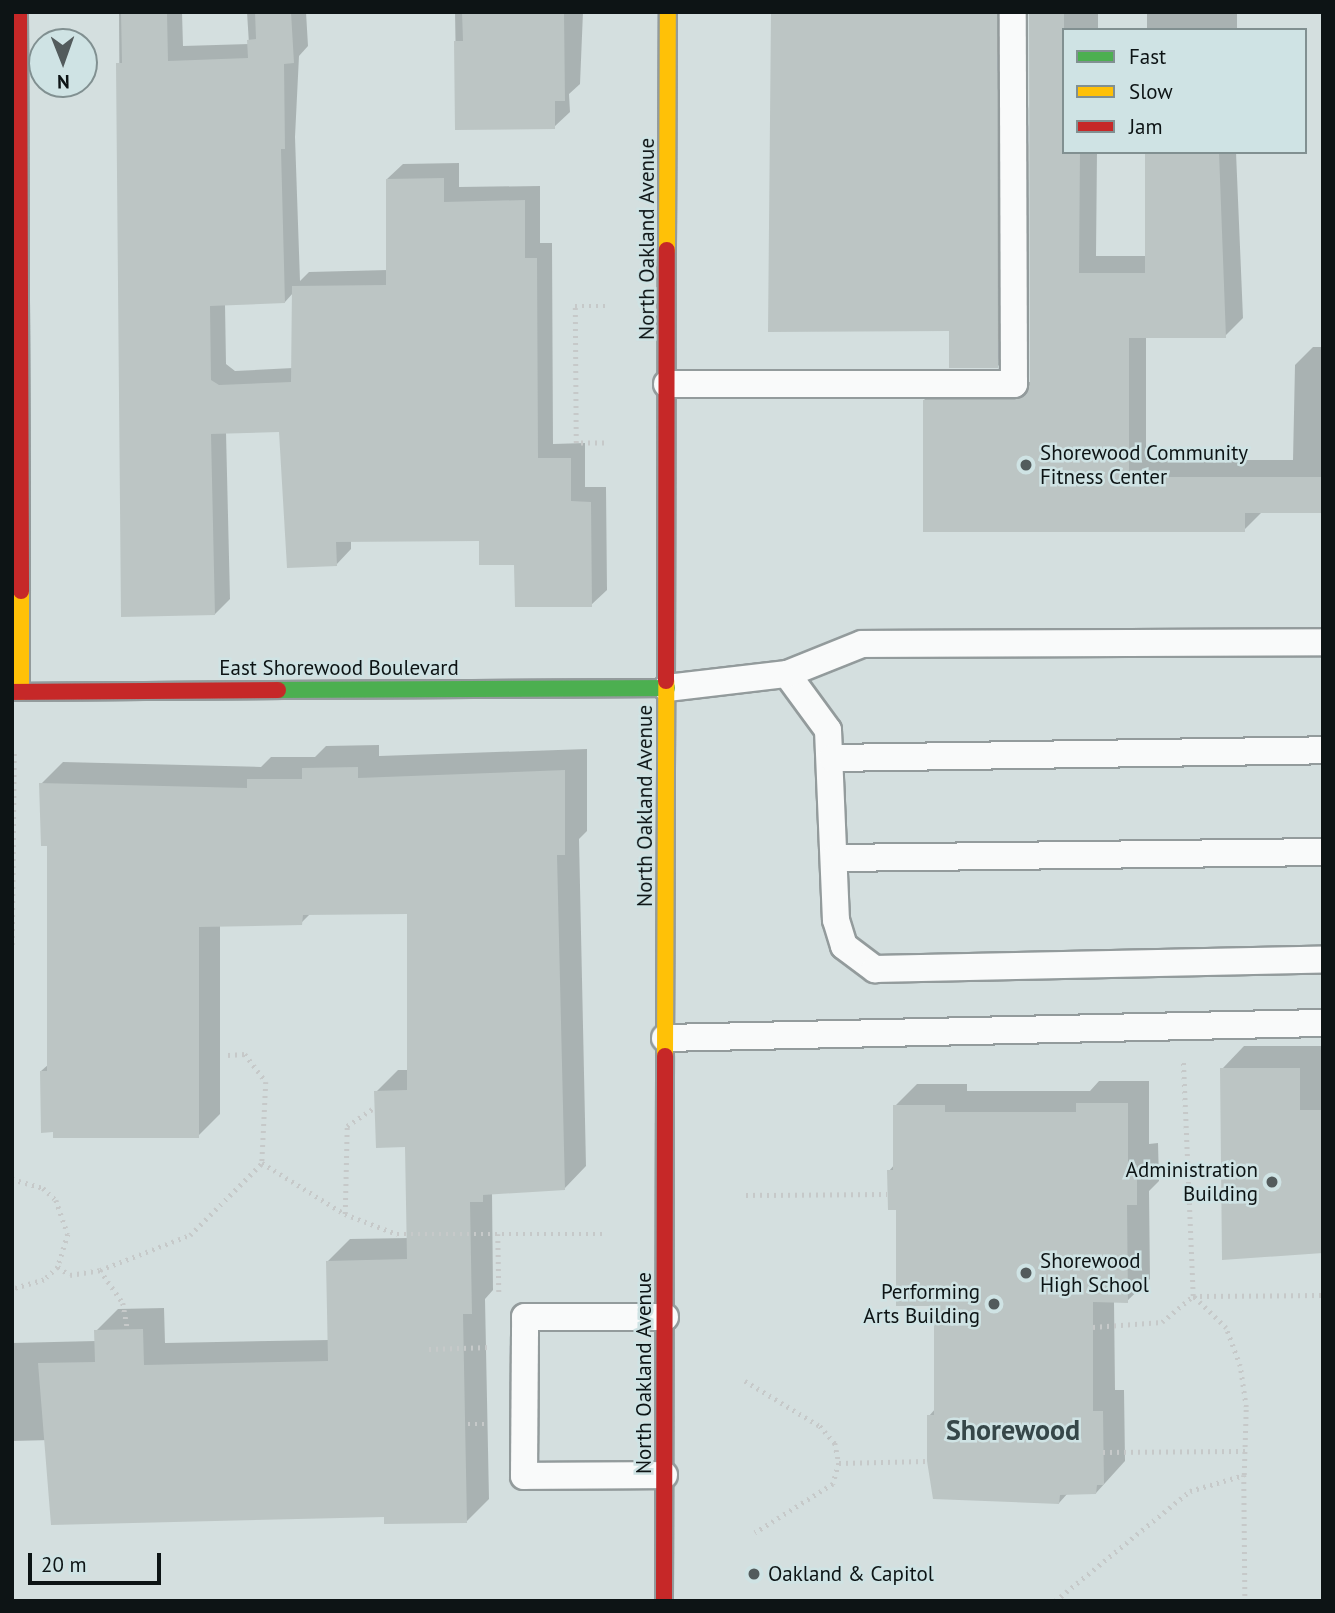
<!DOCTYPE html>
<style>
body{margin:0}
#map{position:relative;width:1335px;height:1613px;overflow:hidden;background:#d4dfdf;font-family:"PT Sans",sans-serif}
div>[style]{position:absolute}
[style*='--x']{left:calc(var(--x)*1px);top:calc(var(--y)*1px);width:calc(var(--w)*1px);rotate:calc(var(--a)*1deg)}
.shadow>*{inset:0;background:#0003;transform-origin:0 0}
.building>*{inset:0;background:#bcc5c4}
.path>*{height:4.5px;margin-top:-2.25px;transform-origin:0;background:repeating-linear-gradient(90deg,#c6c9c9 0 2px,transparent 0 7px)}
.roads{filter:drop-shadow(2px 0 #939b9c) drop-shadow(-2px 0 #939b9c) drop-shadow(0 2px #939b9c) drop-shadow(0 -2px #939b9c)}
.lane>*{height:26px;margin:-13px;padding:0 13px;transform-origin:13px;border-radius:13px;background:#f9fafa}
.fast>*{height:16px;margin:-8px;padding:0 8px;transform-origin:8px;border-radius:8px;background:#4caf50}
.slow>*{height:16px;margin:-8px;padding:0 8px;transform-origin:8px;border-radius:8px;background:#ffc107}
.jam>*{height:16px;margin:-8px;padding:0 8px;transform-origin:8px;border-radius:8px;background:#c62828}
.dots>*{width:19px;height:19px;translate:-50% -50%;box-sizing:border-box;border:4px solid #cfe3e4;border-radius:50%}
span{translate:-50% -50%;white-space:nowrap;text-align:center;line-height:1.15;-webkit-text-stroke:5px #cfe3e4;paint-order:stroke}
.street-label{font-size:21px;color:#0d1415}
.poi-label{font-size:21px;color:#0d1415}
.left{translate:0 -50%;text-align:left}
.right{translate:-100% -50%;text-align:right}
.district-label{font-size:28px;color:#364749;font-weight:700}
.frame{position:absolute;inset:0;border:14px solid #0d1415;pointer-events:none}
.legend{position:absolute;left:1062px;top:28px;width:245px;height:126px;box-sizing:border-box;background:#cfe3e4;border:2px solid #819091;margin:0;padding:9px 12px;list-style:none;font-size:21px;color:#0d1415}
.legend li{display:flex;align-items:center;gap:14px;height:35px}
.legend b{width:35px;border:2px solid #819091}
.north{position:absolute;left:28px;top:28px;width:70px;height:70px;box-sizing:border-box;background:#cfe3e4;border:2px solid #819091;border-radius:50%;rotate:179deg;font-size:19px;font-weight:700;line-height:28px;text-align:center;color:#0d1415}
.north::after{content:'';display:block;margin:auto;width:24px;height:32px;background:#535b5c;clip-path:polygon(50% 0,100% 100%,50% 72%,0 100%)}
.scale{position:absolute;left:28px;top:1553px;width:133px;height:32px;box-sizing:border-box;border:4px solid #0d1415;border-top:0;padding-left:9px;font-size:21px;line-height:24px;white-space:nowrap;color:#0d1415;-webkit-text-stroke:5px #cfe3e4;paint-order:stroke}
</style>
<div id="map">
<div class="shadow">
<i style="clip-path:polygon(evenodd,119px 12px,182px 12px,183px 46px,249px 44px,247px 12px,306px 12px,308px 46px,299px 56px,295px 137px,300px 281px,309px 272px,388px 270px,387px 179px,403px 164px,459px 163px,459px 187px,540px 186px,540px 243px,552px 243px,553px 444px,585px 443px,585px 487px,606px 487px,607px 590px,591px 605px,481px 539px,351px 540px,351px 549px,336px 565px,281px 430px,226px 432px,230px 599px,215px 614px,123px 615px,119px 12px,293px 293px,293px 368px,235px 371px,226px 364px,225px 304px,285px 302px,293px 293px)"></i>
<i style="clip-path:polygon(455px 12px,583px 12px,580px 84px,569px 94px,570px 112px,554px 127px,457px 129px)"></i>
<i style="clip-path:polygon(772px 12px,1015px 12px,1016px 348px,997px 367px,950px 330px)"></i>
<i style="clip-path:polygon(1031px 12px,1098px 12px,1098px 30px,1064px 30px,1064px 152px,1097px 152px,1096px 256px,1147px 256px,1147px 152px,1236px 152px,1243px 318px,1225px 336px,1146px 336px,1146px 460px,1293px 460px,1295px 365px,1313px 347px,1323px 347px,1323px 511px,1263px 511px,1244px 530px,924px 400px,942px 382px,1031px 382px)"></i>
<i style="left:1147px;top:12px;width:90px;height:18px"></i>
<i style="clip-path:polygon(379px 745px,379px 756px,587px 749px,587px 831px,579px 839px,586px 1166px,564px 1189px,492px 1192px,493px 1290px,485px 1299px,489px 1499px,467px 1521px,385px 1515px,51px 1440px,12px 1441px,12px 1343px,96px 1341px,96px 1331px,118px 1309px,164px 1308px,165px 1343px,329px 1340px,328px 1261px,350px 1239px,409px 1238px,407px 1146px,376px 1092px,398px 1070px,408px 1070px,409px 913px,311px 913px,301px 923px,220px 925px,220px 1114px,198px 1136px,41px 1071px,49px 1064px,48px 844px,41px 784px,63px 762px,261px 767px,271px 757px,315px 757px,326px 746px)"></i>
<i style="clip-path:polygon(1244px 1046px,1321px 1046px,1323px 1253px,1222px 1069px)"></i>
<i style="clip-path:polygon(1099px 1081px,1149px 1081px,1149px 1144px,1158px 1143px,1159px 1181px,1149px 1191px,1150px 1279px,1127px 1301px,1114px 1301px,1115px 1390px,1124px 1390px,1125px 1461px,1096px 1493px,1068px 1493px,1059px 1503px,929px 1416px,936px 1408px,936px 1304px,889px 1171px,895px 1164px,895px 1106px,917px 1084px,967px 1084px,967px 1091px,1090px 1091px)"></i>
</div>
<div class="building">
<i style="clip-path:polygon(121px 12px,167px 12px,168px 61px,248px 58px,247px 40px,256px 39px,255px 12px,291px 12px,294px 63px,284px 64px,285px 149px,281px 149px,285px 303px,210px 306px,211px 380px,219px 385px,291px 382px,292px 286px,386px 285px,386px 179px,444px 178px,444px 202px,525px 200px,525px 258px,537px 258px,538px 458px,571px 458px,571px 501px,591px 502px,592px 607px,515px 607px,514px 565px,479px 565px,479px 541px,336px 542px,337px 566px,287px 568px,279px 432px,211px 434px,215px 615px,121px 617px,116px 63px,122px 63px)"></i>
<i style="clip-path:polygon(462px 12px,564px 12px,565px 101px,555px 101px,555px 129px,455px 130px,454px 41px,463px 41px)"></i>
<i style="clip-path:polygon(771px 12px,997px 12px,998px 368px,949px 368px,949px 331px,768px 332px)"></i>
<i style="clip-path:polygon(1029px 12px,1064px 12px,1064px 152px,1080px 152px,1079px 273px,1145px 273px,1145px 152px,1219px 152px,1226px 338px,1129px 338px,1129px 477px,1323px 477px,1323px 513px,1245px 513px,1245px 532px,923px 532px,923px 400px,1015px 400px,1030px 385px)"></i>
<i style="clip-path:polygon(358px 767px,358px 778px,565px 770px,565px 855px,557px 855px,565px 1190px,483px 1195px,483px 1202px,470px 1202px,472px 1314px,463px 1314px,467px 1523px,384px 1524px,384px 1517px,51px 1525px,38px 1363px,95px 1362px,94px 1330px,143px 1329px,144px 1365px,328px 1361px,326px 1261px,407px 1259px,405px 1147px,376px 1148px,374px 1091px,407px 1090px,407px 914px,303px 915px,302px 925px,199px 927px,199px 1138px,53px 1138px,53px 1132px,41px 1133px,40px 1071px,47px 1071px,47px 846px,41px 846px,39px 783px,247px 788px,247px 779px,302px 779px,302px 768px)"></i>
<i style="clip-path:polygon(1220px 1068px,1300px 1068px,1300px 1110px,1323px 1110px,1323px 1253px,1222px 1260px)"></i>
<i style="clip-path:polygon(1076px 1103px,1128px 1103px,1128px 1165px,1137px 1165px,1137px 1205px,1127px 1205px,1128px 1303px,1093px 1302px,1093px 1411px,1103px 1411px,1104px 1485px,1097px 1485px,1096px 1494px,1060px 1495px,1059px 1504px,933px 1499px,927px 1461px,927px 1415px,934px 1415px,934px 1306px,896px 1306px,896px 1210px,888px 1210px,887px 1170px,893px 1170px,893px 1105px,945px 1105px,945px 1112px,1076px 1112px)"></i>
</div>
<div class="path">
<i style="--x:604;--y:443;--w:28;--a:180"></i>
<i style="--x:576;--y:443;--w:137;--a:-90.4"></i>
<i style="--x:575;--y:306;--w:30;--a:0"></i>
<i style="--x:12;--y:945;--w:196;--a:-89.4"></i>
<i style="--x:228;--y:1055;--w:17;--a:-3"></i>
<i style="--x:245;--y:1054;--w:35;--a:53"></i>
<i style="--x:266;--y:1082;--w:81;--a:92.8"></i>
<i style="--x:12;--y:1179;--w:32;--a:16"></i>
<i style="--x:43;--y:1188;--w:18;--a:43"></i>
<i style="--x:56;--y:1200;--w:36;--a:71"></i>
<i style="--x:68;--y:1234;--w:34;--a:107"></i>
<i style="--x:58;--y:1267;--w:19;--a:137"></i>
<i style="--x:44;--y:1280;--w:33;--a:164"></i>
<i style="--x:746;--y:1195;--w:141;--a:-0.4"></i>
<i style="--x:345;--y:1214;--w:88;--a:-88.7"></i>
<i style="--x:347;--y:1126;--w:32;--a:-34"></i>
<i style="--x:498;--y:1234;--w:59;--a:89"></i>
<i style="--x:58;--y:1267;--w:14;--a:34"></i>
<i style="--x:70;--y:1275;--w:30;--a:-9"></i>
<i style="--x:100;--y:1270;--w:97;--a:-21.3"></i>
<i style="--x:190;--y:1235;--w:102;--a:-45"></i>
<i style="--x:262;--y:1163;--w:97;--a:31.6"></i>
<i style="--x:345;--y:1214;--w:56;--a:21"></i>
<i style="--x:397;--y:1234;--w:205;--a:0"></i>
<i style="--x:100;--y:1270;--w:40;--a:55.1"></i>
<i style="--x:123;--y:1303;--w:27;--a:80"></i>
<i style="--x:1093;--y:1327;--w:69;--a:-4.1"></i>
<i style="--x:1162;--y:1322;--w:40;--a:-40"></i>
<i style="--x:1193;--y:1296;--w:130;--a:-0.4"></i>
<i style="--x:429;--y:1349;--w:62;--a:-1.8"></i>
<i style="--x:745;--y:1381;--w:87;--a:31"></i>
<i style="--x:820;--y:1426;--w:23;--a:49"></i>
<i style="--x:835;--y:1443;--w:20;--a:79"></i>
<i style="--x:839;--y:1463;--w:22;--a:106"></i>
<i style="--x:833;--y:1484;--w:92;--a:147.9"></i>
<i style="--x:468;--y:1424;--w:20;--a:0"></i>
<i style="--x:1103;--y:1452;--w:142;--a:-0.4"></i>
<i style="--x:839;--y:1463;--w:88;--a:-1.3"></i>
<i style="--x:1244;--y:1475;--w:126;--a:89.5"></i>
<i style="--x:1055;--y:1601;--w:174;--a:-39.2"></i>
<i style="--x:1190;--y:1491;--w:56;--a:-16.5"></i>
<i style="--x:1244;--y:1475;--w:68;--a:-88.3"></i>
<i style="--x:1246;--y:1407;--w:41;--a:-98.3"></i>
<i style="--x:1240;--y:1366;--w:40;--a:-110.2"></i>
<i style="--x:1226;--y:1328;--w:46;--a:-135.9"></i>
<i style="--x:1193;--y:1296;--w:235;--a:-92.4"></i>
</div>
<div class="roads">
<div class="lane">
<i style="--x:667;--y:384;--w:347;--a:0"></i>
<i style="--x:1014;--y:384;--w:372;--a:-90.2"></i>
<i style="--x:787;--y:674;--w:69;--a:53.8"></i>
<i style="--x:828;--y:730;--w:190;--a:87.6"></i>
<i style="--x:836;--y:920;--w:27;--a:73"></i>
<i style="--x:844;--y:946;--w:39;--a:37"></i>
<i style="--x:875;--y:969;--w:448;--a:-1.2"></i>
<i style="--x:667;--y:688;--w:121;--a:-6.7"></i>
<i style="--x:787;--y:674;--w:81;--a:-21.8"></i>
<i style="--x:862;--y:644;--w:461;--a:-0.2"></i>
<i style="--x:832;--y:758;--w:491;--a:-0.9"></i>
<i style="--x:835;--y:858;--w:488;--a:-0.7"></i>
<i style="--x:665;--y:1038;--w:658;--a:-1.31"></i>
<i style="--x:664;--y:1475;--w:140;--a:179.6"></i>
<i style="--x:524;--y:1476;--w:159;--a:-89.6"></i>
<i style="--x:525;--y:1317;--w:140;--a:0"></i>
</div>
<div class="fast">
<i style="--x:278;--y:690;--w:389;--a:-0.3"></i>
</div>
<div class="slow">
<i style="--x:667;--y:250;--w:238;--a:-89.8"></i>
<i style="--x:21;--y:591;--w:101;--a:90"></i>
<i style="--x:665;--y:1056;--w:375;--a:-89.8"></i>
</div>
<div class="jam">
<i style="--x:19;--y:12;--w:579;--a:89.8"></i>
<i style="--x:666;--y:681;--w:431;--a:-89.9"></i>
<i style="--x:12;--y:692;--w:266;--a:-0.4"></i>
<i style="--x:664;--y:1601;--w:545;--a:-89.89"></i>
</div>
</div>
<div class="dots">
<i style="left:1026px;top:465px;background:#535b5c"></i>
<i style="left:1272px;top:1182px;background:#535b5c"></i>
<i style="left:1026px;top:1273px;background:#535b5c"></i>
<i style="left:994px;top:1304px;background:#535b5c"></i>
<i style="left:754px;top:1574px;background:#535b5c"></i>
</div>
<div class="street-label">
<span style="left:647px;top:239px;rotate:-90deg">North Oakland Avenue</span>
<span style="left:339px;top:668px">East Shorewood Boulevard</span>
<span style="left:645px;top:806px;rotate:-90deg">North Oakland Avenue</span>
<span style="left:644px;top:1373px;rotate:-90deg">North Oakland Avenue</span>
</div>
<div class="poi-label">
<span class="left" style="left:1040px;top:465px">Shorewood Community<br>Fitness Center</span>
<span class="right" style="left:1258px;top:1182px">Administration<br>Building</span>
<span class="left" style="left:1040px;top:1273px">Shorewood<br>High School</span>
<span class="right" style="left:980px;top:1304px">Performing<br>Arts Building</span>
<span class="left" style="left:768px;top:1574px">Oakland &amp; Capitol</span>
</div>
<div class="district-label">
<span style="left:1013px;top:1430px">Shorewood</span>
</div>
<div class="frame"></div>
<ul class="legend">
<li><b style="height:9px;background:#4caf50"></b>Fast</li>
<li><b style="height:9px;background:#ffc107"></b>Slow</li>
<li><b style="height:9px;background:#c62828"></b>Jam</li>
</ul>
<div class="north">N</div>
<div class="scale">20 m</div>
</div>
